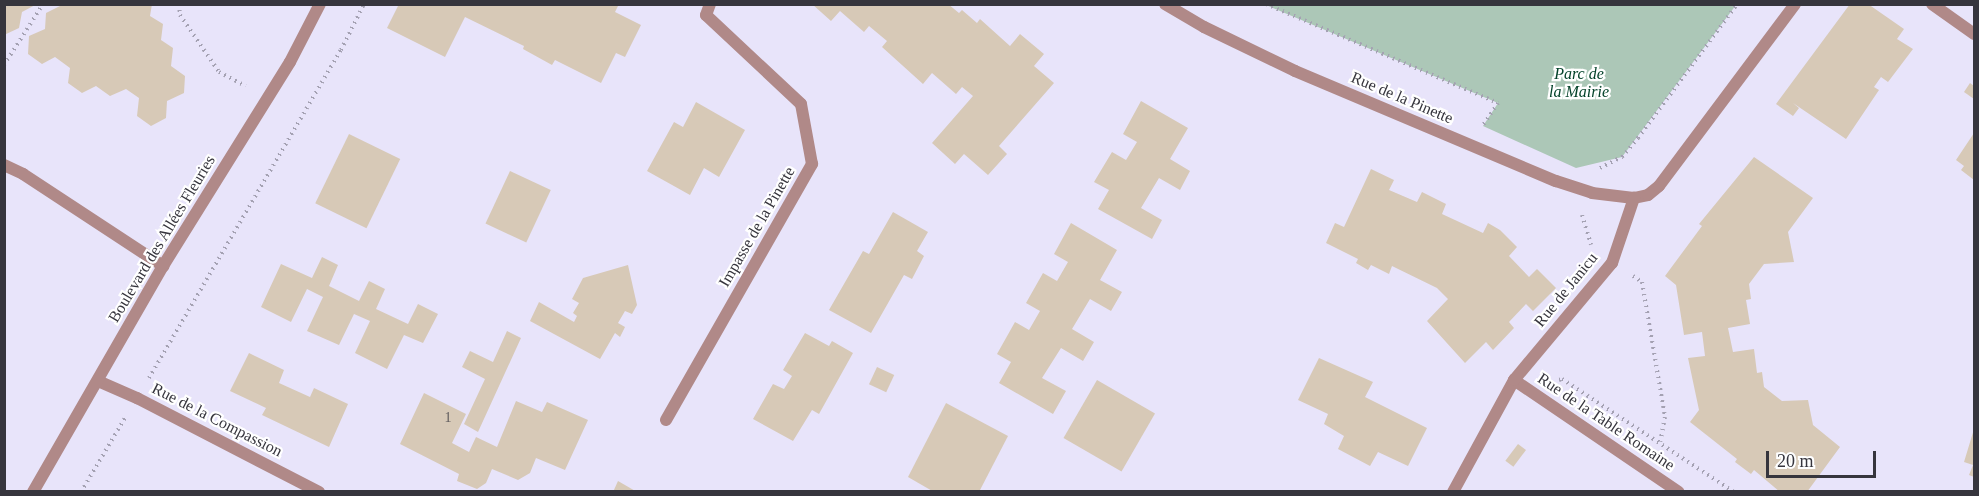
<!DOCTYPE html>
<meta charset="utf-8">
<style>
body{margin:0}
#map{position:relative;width:1979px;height:496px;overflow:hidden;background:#e8e4fa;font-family:"Times New Roman",serif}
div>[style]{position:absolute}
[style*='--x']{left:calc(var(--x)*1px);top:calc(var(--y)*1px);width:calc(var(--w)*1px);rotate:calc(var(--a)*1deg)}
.green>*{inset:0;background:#acc7b7}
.building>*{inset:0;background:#d7c9b7;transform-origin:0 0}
.path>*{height:4px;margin-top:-2px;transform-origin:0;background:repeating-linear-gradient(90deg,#a4a1b2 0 1.5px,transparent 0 6px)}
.street>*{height:12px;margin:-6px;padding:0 6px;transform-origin:6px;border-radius:6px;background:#b08988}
span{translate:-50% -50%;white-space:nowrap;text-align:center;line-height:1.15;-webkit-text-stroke:4.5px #fff;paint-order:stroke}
.number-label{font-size:14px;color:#5e5a5c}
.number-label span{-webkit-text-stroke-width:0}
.park-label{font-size:16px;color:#04432a;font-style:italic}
.street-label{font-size:16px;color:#36353d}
.frame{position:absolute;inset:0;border:6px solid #36353d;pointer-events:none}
.scale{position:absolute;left:1766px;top:451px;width:110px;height:27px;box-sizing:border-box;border:3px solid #36353d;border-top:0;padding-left:8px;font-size:18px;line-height:21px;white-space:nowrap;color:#36353d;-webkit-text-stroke:4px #fff;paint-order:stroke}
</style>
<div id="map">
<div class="green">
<i style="clip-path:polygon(1266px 5px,1736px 5px,1622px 157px,1576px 168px,1483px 126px,1498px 103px)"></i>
</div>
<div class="building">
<i style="clip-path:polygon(4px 4px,37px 4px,22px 12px,19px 28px,4px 35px)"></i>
<i style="clip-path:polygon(64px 4px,152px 4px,150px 16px,163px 24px,161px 40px,173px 48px,171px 66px,185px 76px,184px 93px,167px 101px,166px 118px,151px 126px,137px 116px,139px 98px,126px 89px,110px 96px,96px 86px,82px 93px,68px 83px,70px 68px,55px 57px,42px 64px,28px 54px,29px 36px,45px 29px,46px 13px)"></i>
<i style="clip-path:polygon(399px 4px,619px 4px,615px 12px,641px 25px,625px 57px,616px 53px,601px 83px,555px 60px,552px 65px,523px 49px,524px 46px,465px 17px,445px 57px,387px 28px)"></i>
<i style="clip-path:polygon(812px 4px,948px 4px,959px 13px,962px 10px,977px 23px,980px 19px,1010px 46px,1020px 34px,1044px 54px,1034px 66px,1054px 83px,999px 146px,1007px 154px,988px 175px,964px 154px,955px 164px,932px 143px,973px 96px,962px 87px,956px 94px,932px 73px,923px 84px,882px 47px,887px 41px,869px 26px,864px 32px,840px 11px,831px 21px)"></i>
<i style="clip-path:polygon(1850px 4px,1868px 4px,1904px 29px,1897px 39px,1913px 49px,1888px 82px,1881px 77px,1874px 87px,1879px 90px,1846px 139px,1793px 103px,1799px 108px,1793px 116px,1776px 104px)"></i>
<i style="clip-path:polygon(1970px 83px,1974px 86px,1974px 99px,1964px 92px)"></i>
<i style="clip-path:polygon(1141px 101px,1188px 128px,1170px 159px,1190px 171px,1180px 190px,1159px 178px,1141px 208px,1162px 220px,1152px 239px,1098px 209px,1109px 190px,1094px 182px,1112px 152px,1126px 160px,1137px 142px,1123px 134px)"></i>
<i style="clip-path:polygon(696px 102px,745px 130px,719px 177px,704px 168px,690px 195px,647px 171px,674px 122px,683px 127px)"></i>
<i style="clip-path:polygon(1974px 133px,1974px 180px,1961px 170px,1964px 166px,1956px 160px)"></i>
<i style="left:349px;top:134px;width:57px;height:77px;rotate:26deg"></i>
<i style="clip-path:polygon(1754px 157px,1813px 198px,1788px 232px,1794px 262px,1764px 264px,1749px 284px,1751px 299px,1746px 300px,1750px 324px,1728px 328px,1733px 352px,1754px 349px,1757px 373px,1762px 372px,1764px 387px,1782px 401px,1808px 400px,1813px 425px,1840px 447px,1807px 492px,1780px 492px,1754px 470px,1751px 474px,1735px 462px,1737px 459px,1690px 422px,1699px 410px,1688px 358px,1705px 356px,1702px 332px,1684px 335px,1676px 285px,1665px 276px,1702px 226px,1699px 224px)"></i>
<i style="clip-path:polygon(1371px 169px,1394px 180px,1389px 190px,1417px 202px,1422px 192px,1446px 204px,1442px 214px,1483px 233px,1488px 223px,1500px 230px,1517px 247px,1509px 256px,1529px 277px,1537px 269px,1556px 288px,1533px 311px,1526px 304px,1509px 322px,1514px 328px,1493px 350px,1486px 342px,1465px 363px,1427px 321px,1448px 299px,1437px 288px,1392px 266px,1389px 274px,1371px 265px,1368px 270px,1356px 263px,1358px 259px,1326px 243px,1335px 223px,1344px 227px)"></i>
<i style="left:510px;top:171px;width:45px;height:58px;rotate:25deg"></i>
<i style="clip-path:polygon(893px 212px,928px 232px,917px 251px,924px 256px,912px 279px,904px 275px,871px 333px,829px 310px,863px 251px,869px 254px)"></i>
<i style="clip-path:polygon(1071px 223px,1117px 250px,1100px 280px,1122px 292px,1111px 311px,1090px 299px,1072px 329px,1094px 342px,1083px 361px,1061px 348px,1042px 378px,1066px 391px,1053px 414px,999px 383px,1011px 362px,997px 354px,1015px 322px,1029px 330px,1040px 311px,1026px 303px,1043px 273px,1057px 281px,1068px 262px,1054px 254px)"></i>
<i style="clip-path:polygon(322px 257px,338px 265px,329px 286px,359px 301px,369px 281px,385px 289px,376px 309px,408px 324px,418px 304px,438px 314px,423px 343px,404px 335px,387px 369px,355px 353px,370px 321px,354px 314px,339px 345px,307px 331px,323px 297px,307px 289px,291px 322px,261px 307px,281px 264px,312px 278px)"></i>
<i style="clip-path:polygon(628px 265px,637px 305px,632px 314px,625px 311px,618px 323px,625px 327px,620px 337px,615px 333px,600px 359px,530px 321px,539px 302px,574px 322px,577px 316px,573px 313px,579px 303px,572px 299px,583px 278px)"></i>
<i style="clip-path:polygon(507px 331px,521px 338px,478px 432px,464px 424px,485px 379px,462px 367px,470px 351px,493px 362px)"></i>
<i style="clip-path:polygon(805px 333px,829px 346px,832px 341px,853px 353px,819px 414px,812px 410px,793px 441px,753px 419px,773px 384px,784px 389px,792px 376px,783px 370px)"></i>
<i style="clip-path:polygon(249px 353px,284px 370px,279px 383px,310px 397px,314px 388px,348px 404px,329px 447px,262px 415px,266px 408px,230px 391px)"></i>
<i style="clip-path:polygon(1319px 358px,1373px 382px,1365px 397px,1427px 428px,1408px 466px,1378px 452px,1370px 466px,1338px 449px,1344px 436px,1324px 424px,1328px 414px,1298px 400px)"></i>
<i style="left:877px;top:367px;width:19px;height:19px;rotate:25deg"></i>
<i style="left:1097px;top:380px;width:67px;height:67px;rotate:30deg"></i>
<i style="clip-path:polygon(424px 393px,466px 414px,452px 443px,469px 452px,476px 437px,497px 447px,516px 401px,542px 412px,547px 402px,588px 420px,565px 470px,536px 458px,530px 473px,518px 480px,492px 469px,486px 483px,477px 489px,457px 481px,459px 474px,400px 444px)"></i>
<i style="clip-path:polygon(946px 403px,1008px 436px,979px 492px,934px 492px,908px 477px)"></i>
<i style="clip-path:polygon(1974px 429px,1974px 477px,1969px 475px,1973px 465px,1964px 462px)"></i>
<i style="left:1518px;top:444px;width:10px;height:21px;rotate:37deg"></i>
<i style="clip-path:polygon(618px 481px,637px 492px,613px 492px)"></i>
</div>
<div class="path">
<i style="--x:179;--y:4;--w:11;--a:85"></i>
<i style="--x:180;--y:15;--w:69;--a:55.6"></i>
<i style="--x:219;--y:72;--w:30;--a:28"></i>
<i style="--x:1266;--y:4;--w:252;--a:23.1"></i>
<i style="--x:1498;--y:103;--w:27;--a:124"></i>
<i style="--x:4;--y:65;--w:72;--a:-57.4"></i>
<i style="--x:1600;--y:168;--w:25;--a:-27"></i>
<i style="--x:1622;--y:157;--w:25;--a:-50"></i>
<i style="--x:1638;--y:138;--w:167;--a:-53.5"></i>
<i style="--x:1582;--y:215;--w:31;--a:73"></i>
<i style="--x:1633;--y:276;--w:11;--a:34"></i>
<i style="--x:1642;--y:282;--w:137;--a:80.3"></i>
<i style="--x:1665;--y:417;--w:25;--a:101"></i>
<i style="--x:149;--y:378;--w:380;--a:-59.7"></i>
<i style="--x:341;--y:50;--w:51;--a:-63.4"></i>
<i style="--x:1559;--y:380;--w:3;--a:-18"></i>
<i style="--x:1562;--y:379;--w:206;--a:33.3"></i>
<i style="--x:81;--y:492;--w:86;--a:-59.3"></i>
</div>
<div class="street">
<i style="--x:1165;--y:4;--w:45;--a:30.5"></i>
<i style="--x:1204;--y:27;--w:101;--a:25.8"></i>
<i style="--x:1295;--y:71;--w:283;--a:22.9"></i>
<i style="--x:1556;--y:181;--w:38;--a:18"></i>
<i style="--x:1592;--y:193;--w:42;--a:6.8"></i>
<i style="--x:1634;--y:198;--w:14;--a:-12"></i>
<i style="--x:1648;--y:195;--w:14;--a:-39"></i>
<i style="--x:1659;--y:186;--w:227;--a:-53.2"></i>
<i style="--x:1932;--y:4;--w:52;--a:35.5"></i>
<i style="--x:4;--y:165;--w:21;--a:25"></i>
<i style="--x:23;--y:174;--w:168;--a:33.3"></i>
<i style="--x:1514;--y:380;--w:199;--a:34.2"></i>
<i style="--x:98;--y:381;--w:43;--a:23.6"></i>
<i style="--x:137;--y:398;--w:205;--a:27.3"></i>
<i style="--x:666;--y:420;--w:295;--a:-60.3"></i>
<i style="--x:812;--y:164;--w:61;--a:-100.4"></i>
<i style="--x:801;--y:104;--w:130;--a:-136.9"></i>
<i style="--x:706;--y:15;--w:12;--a:-70"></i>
<i style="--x:33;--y:492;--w:261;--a:-60.1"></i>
<i style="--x:163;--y:266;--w:240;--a:-58.1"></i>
<i style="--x:290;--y:62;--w:65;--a:-62.7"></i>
<i style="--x:1453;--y:492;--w:128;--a:-61.4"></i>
<i style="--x:1514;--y:380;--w:153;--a:-50.1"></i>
<i style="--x:1612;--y:263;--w:69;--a:-71.3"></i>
</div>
<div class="number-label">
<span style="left:448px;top:418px">1</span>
</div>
<div class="park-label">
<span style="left:1579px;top:83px">Parc de<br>la Mairie</span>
</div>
<div class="street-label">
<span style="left:1402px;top:98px;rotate:23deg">Rue de la Pinette</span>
<span style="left:757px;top:227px;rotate:-60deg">Impasse de la Pinette</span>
<span style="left:162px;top:239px;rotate:-59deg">Boulevard des Allées Fleuries</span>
<span style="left:1566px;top:290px;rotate:-51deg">Rue de Janicu</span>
<span style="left:217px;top:420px;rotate:27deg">Rue de la Compassion</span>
<span style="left:1606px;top:422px;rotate:34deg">Rue de la Table Romaine</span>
</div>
<div class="frame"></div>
<div class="scale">20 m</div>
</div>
